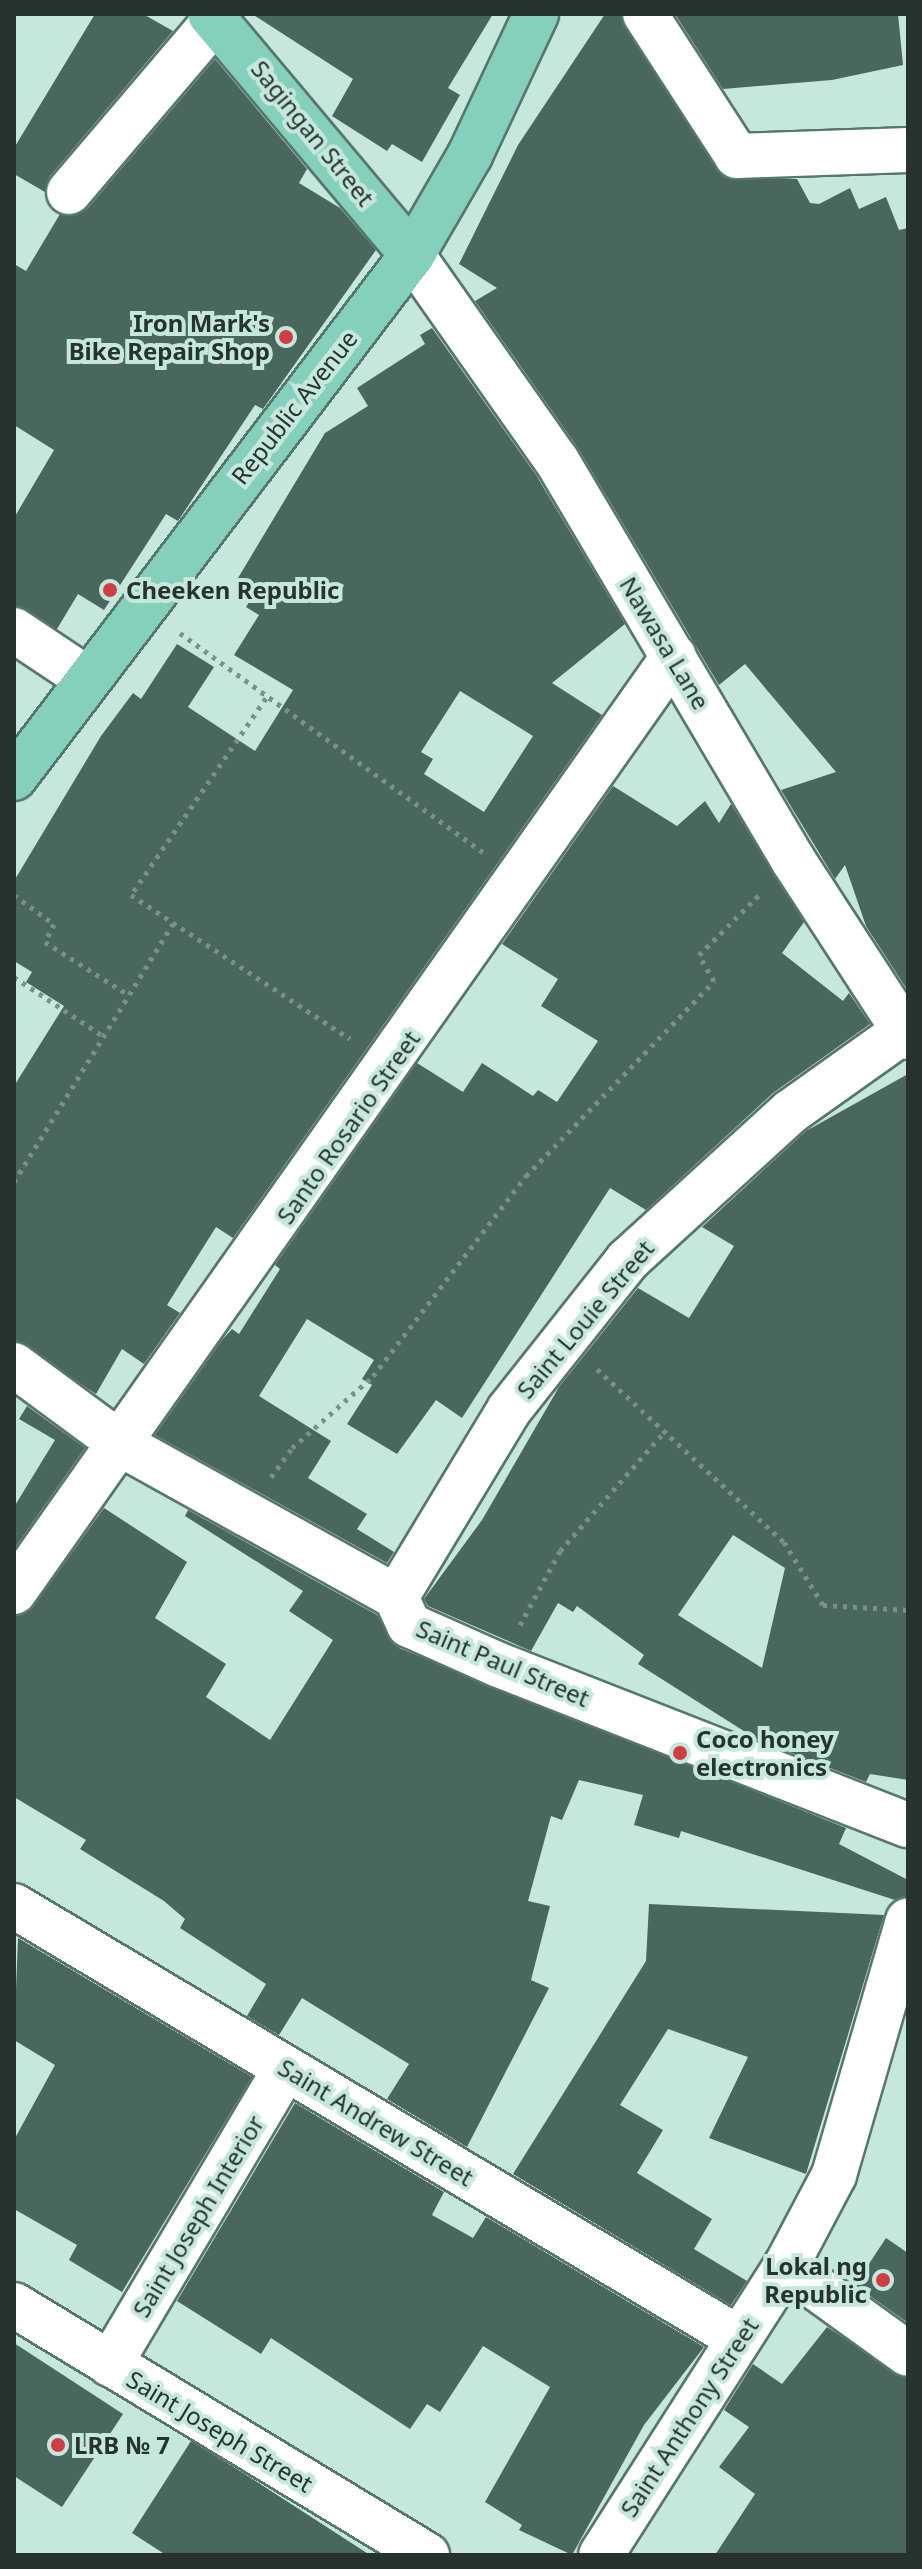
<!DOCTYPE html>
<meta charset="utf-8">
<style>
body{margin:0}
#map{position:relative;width:922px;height:2569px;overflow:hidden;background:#c6e8dc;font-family:"Noto Sans",sans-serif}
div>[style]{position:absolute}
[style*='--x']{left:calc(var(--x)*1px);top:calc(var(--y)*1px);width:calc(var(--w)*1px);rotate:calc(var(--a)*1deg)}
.building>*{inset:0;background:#49675d}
.path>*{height:5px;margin-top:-2.5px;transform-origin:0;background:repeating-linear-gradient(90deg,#799189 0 4px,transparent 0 10px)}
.roads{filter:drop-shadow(2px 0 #57776c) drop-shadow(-2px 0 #57776c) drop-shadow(0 2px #57776c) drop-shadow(0 -2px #57776c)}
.minor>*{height:44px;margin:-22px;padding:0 22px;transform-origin:22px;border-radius:22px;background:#fff}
.major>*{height:44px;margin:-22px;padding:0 22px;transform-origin:22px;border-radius:22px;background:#85cfbd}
.dots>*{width:22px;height:22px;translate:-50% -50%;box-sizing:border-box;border:4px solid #c6e8dc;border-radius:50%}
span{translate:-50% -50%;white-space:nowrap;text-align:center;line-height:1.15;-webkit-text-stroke:8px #c6e8dc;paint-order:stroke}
.street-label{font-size:24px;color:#26332f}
.poi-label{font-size:24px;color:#26332f;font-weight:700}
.right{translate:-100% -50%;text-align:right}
.left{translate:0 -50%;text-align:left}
.frame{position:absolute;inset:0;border:16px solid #26332f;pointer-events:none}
</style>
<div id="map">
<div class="building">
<i style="clip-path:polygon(95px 14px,143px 14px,173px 31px,50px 176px,45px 192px,14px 174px,14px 148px)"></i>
<i style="clip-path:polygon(252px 14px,493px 14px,448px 88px,460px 95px,422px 162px,392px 144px,387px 151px,332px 116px,353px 79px)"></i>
<i style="clip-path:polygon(605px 14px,620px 14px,725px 178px,797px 179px,810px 203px,819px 204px,850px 188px,859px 209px,886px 197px,899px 230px,908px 228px,908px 991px,866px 926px,845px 865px,835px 879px,781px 790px,836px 772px,745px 664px,719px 685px,578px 448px,475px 301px,497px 288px,459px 264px,518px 145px)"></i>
<i style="clip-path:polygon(675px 14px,898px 14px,903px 65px,832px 80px,723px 89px)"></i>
<i style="clip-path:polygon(215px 59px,307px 169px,299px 183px,340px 208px,376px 250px,263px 409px,255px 405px,178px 521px,166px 514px,104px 610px,78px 594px,57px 629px,14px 605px,14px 518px,54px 450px,14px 425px,14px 264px,26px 271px,60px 214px,88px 208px)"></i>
<i style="clip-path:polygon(evenodd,432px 328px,536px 475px,625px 624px,552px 683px,602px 715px,233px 1238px,216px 1227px,167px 1305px,180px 1313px,144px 1364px,122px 1349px,96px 1394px,14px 1339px,14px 1086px,64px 1006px,26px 982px,32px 972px,14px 961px,14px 881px,101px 736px,133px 693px,141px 699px,177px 644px,214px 667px,188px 707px,255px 751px,293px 690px,234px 655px,259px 615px,246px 607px,254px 594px,235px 583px,325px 433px,368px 406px,357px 388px,425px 344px,420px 335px,432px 328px,460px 691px,533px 736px,484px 812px,424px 774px,433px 759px,421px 752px,460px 691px)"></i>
<i style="clip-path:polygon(613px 786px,677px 826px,705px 801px,719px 823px,731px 804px,804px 922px,782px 953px,843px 1001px,849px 993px,870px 1024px,773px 1093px,646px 1210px,610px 1188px,462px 1418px,436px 1400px,397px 1454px,347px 1424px,372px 1385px,362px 1379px,374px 1360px,307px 1319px,259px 1396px,331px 1441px,308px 1478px,367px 1514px,357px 1529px,394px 1552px,387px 1563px,155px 1435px,222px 1340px,232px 1329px,239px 1334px,280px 1269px,275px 1265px,417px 1063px,463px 1092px,482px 1063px,533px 1096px,538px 1090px,557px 1102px,598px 1041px,541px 1006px,558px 979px,502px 944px)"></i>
<i style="clip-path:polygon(evenodd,908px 1074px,908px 1780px,870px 1774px,866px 1782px,758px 1740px,638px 1664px,644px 1655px,577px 1606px,573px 1612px,558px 1603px,531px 1651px,428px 1606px,424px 1599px,482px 1520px,559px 1387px,638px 1288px,689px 1318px,734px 1246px,702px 1227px,806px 1131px,908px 1074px,733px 1535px,785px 1568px,762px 1668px,678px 1615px,733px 1535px)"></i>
<i style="clip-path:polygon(27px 1406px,85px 1448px,14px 1549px,14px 1507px,55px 1440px,19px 1419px)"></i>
<i style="clip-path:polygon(104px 1508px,187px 1562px,155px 1618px,226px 1664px,206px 1697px,270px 1740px,333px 1640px,289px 1611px,303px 1591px,185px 1516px,188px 1510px,377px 1615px,399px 1648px,846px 1828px,839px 1844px,908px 1880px,908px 1897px,895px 1900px,681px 1831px,679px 1838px,634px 1825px,643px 1795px,579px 1780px,562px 1820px,551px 1816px,528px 1901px,550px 1906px,531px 1980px,549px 1988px,467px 2147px,387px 2099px,409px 2064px,302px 1998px,279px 2035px,247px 2016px,266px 1984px,180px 1928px,185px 1919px,164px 1901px,80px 1849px,86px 1840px,14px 1797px,14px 1617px,34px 1606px)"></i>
<i style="clip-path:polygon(649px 1904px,884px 1915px,806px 2174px,709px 2138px,748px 2057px,668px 2029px,620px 2105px,663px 2130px,637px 2173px,712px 2219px,694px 2249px,747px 2281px,731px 2305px,513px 2174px,646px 1961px)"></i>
<i style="clip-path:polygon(18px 1938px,252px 2077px,122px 2292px,69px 2260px,77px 2245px,14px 2209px,14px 2140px,55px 2065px,14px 2040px)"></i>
<i style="clip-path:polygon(295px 2103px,444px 2192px,432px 2215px,473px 2238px,486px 2217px,704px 2347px,644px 2425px,572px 2555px,519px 2530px,522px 2525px,485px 2502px,550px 2387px,483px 2346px,440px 2412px,427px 2404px,410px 2429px,271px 2338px,261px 2354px,177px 2301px)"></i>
<i style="clip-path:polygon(886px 2238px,908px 2253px,908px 2323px,855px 2285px)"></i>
<i style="clip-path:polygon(827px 2327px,908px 2379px,908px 2555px,715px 2555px,755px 2494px,719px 2467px,749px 2427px,724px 2410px,753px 2364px,782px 2384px)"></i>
<i style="clip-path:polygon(14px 2343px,123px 2414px,62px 2507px,14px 2476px)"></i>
<i style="clip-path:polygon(191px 2441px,240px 2471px,370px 2555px,166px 2555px,132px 2533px)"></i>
</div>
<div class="path">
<i style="--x:180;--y:633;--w:374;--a:35.9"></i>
<i style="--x:266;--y:698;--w:239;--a:124.4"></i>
<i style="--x:131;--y:895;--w:262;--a:33.3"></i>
<i style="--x:14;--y:895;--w:49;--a:35.9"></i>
<i style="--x:54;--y:924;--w:20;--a:117"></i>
<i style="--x:45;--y:942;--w:97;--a:32.4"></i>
<i style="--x:14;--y:977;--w:107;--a:33.5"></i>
<i style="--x:14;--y:1182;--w:303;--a:-58.4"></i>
<i style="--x:597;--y:1369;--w:255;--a:42.8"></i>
<i style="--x:784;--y:1542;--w:74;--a:58.2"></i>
<i style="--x:823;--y:1605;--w:85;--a:3.4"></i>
<i style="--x:271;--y:1477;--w:36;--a:-54"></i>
<i style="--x:292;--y:1448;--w:108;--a:-41.6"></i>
<i style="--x:373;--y:1376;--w:252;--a:-52.6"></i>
<i style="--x:526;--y:1176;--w:271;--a:-46"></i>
<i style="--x:714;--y:981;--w:30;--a:-120"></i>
<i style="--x:699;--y:955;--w:89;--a:-45"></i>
<i style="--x:520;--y:1625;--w:84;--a:-61.6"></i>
<i style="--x:560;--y:1551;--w:161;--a:-48.8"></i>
</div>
<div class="roads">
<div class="minor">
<i style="--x:645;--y:14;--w:169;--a:57.1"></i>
<i style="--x:737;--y:156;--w:171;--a:-2"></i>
<i style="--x:69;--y:192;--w:227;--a:-49.6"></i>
<i style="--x:412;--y:255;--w:252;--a:54.9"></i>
<i style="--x:557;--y:461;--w:464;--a:59.4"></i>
<i style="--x:793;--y:860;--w:211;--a:57"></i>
<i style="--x:14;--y:630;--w:87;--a:33.7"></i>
<i style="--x:904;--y:1031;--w:140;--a:144.6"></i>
<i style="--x:790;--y:1112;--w:221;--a:137.6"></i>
<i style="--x:627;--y:1261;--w:190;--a:128.4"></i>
<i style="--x:509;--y:1410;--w:218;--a:121.1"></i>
<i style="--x:396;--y:1597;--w:31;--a:65"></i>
<i style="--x:409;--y:1625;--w:98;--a:24"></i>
<i style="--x:499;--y:1665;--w:439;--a:21.4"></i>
<i style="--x:14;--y:1365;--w:137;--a:36.4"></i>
<i style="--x:124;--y:1446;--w:311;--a:29"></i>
<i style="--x:14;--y:1592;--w:1145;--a:-54.81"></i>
<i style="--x:14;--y:1906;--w:843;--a:30.82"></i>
<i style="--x:786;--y:2266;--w:150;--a:35.8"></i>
<i style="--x:14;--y:2305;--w:483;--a:31.2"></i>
<i style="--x:110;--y:2364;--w:344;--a:-59.3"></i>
<i style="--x:601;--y:2555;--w:343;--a:-57.4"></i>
<i style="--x:786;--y:2266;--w:103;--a:-62.2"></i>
<i style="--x:834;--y:2175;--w:265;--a:-73.8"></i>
</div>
<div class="major">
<i style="--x:210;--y:14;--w:314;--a:50"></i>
<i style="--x:14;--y:778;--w:657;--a:-52.73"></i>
<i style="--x:412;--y:255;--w:116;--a:-59.9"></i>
<i style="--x:470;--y:155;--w:156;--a:-64.9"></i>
</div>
</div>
<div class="dots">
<i style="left:286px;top:337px;background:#ce3e44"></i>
<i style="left:110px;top:590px;background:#ce3e44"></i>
<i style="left:680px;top:1753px;background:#ce3e44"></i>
<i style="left:883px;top:2280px;background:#ce3e44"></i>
<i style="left:58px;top:2445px;background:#ce3e44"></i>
</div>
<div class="street-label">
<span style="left:313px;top:133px;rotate:51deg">Sagingan Street</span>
<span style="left:294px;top:407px;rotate:-52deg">Republic Avenue</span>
<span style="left:665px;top:643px;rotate:59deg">Nawasa Lane</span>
<span style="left:348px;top:1127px;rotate:-55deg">Santo Rosario Street</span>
<span style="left:585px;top:1319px;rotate:-50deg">Saint Louie Street</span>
<span style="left:503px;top:1663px;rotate:23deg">Saint Paul Street</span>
<span style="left:376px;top:2122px;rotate:31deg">Saint Andrew Street</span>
<span style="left:198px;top:2216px;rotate:-59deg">Saint Joseph Interior</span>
<span style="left:689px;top:2417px;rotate:-57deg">Saint Anthony Street</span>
<span style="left:220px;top:2431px;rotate:31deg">Saint Joseph Street</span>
</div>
<div class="poi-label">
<span class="right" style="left:270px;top:337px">Iron Mark's<br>Bike Repair Shop</span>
<span class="left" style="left:126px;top:590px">Cheeken Republic</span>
<span class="left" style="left:696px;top:1753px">Coco honey<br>electronics</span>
<span class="right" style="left:867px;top:2280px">Lokal ng<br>Republic</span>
<span class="left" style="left:74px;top:2445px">LRB № 7</span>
</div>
<div class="frame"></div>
</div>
